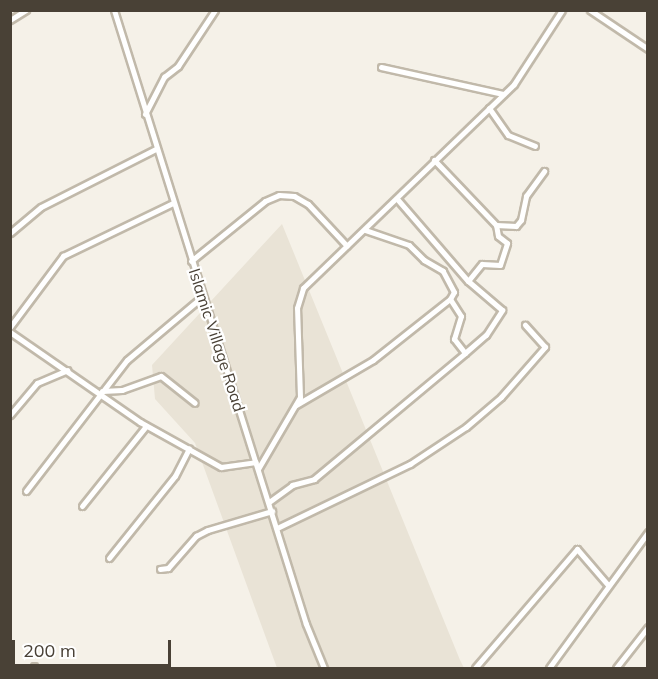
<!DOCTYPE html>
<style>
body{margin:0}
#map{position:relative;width:658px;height:679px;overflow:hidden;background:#f5f1e8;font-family:Mulish,sans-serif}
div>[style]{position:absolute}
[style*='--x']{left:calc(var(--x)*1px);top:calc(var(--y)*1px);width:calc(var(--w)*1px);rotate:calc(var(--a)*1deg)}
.residential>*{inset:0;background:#e9e3d6}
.roads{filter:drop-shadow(2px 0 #c1b9aa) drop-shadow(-2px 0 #c1b9aa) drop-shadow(0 2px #c1b9aa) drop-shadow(0 -2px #c1b9aa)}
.minor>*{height:5px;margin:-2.5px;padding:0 2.5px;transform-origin:2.5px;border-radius:2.5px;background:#fff}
span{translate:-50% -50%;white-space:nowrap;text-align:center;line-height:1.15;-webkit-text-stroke:4.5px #fff;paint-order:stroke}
.street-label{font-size:16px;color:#494136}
.frame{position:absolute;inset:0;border:12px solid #494136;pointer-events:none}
.scale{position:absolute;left:12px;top:640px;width:159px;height:27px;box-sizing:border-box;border:3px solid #494136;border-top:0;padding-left:8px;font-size:18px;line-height:21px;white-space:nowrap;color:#494136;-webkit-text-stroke:4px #fff;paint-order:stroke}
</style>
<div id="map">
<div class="residential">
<i style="clip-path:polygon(282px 224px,460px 660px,464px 668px,277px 668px,195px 443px,155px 399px,152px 365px)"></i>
</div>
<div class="roads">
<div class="minor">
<i style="--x:114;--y:10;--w:643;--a:72.64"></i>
<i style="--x:306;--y:624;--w:48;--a:67.8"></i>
<i style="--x:590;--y:10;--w:70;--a:33.9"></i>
<i style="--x:10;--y:20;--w:19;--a:-32"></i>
<i style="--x:381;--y:67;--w:125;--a:12.5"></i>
<i style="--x:489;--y:108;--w:33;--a:55"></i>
<i style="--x:508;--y:135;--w:29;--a:22"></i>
<i style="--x:145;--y:114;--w:42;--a:-62.8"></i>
<i style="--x:164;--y:77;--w:18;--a:-38"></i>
<i style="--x:178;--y:66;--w:67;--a:-56.5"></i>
<i style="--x:398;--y:200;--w:107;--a:49.2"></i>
<i style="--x:468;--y:281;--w:22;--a:-51"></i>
<i style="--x:482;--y:264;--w:18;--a:3"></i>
<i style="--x:500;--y:265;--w:23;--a:-72"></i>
<i style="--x:507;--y:243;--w:11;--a:-142"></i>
<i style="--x:498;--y:236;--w:11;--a:-100"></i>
<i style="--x:496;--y:225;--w:90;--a:-133.6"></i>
<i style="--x:496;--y:225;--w:20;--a:3"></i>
<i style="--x:516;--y:226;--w:8;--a:-50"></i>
<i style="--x:521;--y:220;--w:25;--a:-78"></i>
<i style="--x:526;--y:196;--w:31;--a:-54"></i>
<i style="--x:10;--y:233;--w:40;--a:-40"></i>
<i style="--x:41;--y:207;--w:129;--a:-26.8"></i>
<i style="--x:191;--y:261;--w:95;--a:-39"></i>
<i style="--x:265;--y:201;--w:15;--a:-23"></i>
<i style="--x:279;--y:195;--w:15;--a:4"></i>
<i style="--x:294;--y:196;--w:16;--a:30"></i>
<i style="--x:308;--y:204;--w:57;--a:47.1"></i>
<i style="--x:10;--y:327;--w:89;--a:-53.3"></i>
<i style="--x:63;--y:256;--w:122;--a:-25.7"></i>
<i style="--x:10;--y:332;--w:158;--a:34.7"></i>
<i style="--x:140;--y:422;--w:93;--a:29.1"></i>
<i style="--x:221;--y:467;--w:35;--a:-8"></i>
<i style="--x:465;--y:353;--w:28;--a:-41"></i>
<i style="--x:486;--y:335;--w:30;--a:-57"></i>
<i style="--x:502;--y:310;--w:45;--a:-139.5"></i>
<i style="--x:102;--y:391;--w:20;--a:-3"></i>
<i style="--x:122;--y:390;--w:41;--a:-19.7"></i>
<i style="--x:161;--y:376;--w:43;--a:38.5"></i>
<i style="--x:296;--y:405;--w:89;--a:-30.3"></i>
<i style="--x:373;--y:360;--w:98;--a:-38.4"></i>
<i style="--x:10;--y:415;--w:42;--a:-49.8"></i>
<i style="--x:37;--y:383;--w:33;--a:-23"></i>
<i style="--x:258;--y:469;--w:83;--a:-59.7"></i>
<i style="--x:300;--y:397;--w:89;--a:-91.9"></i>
<i style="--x:297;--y:308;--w:21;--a:-73"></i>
<i style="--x:303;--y:288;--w:293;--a:-44"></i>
<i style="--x:514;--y:84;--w:88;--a:-57"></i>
<i style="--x:26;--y:491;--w:165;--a:-52.4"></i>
<i style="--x:127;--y:360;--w:99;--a:-40.1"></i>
<i style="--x:269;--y:502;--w:29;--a:-36"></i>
<i style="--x:292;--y:485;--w:23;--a:-15"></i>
<i style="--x:314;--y:479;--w:197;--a:-39.8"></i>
<i style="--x:465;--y:353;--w:18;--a:-128"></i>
<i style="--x:454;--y:339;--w:24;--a:-73"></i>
<i style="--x:461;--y:316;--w:20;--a:-123"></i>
<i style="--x:450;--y:299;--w:8;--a:-60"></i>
<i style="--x:454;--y:292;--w:24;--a:-118"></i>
<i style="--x:443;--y:271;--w:22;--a:-150"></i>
<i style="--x:424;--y:260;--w:21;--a:-135"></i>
<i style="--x:409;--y:245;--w:46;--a:-161.2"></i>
<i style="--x:82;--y:506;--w:102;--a:-51.3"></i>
<i style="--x:277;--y:528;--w:148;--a:-25.7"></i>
<i style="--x:410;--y:464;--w:67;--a:-33.5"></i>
<i style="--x:466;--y:427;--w:46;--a:-40.6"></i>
<i style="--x:501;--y:397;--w:67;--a:-48.7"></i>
<i style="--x:545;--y:347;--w:30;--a:-132"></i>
<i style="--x:109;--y:558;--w:105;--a:-51.2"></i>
<i style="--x:175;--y:476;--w:31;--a:-63"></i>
<i style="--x:160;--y:569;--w:8;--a:-7"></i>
<i style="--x:168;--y:568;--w:43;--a:-48.8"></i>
<i style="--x:196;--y:536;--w:13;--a:-27"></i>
<i style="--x:208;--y:530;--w:67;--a:-16.5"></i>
<i style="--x:34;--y:668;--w:2;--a:-90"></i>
<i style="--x:475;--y:668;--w:157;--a:-49.4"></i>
<i style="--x:577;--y:549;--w:48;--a:49.3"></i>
<i style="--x:549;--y:668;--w:168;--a:-53.9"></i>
<i style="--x:616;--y:668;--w:52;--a:-52"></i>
</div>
</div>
<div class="street-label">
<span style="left:217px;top:340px;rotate:72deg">Islamic Village Road</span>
</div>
<div class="frame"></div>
<div class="scale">200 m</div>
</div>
